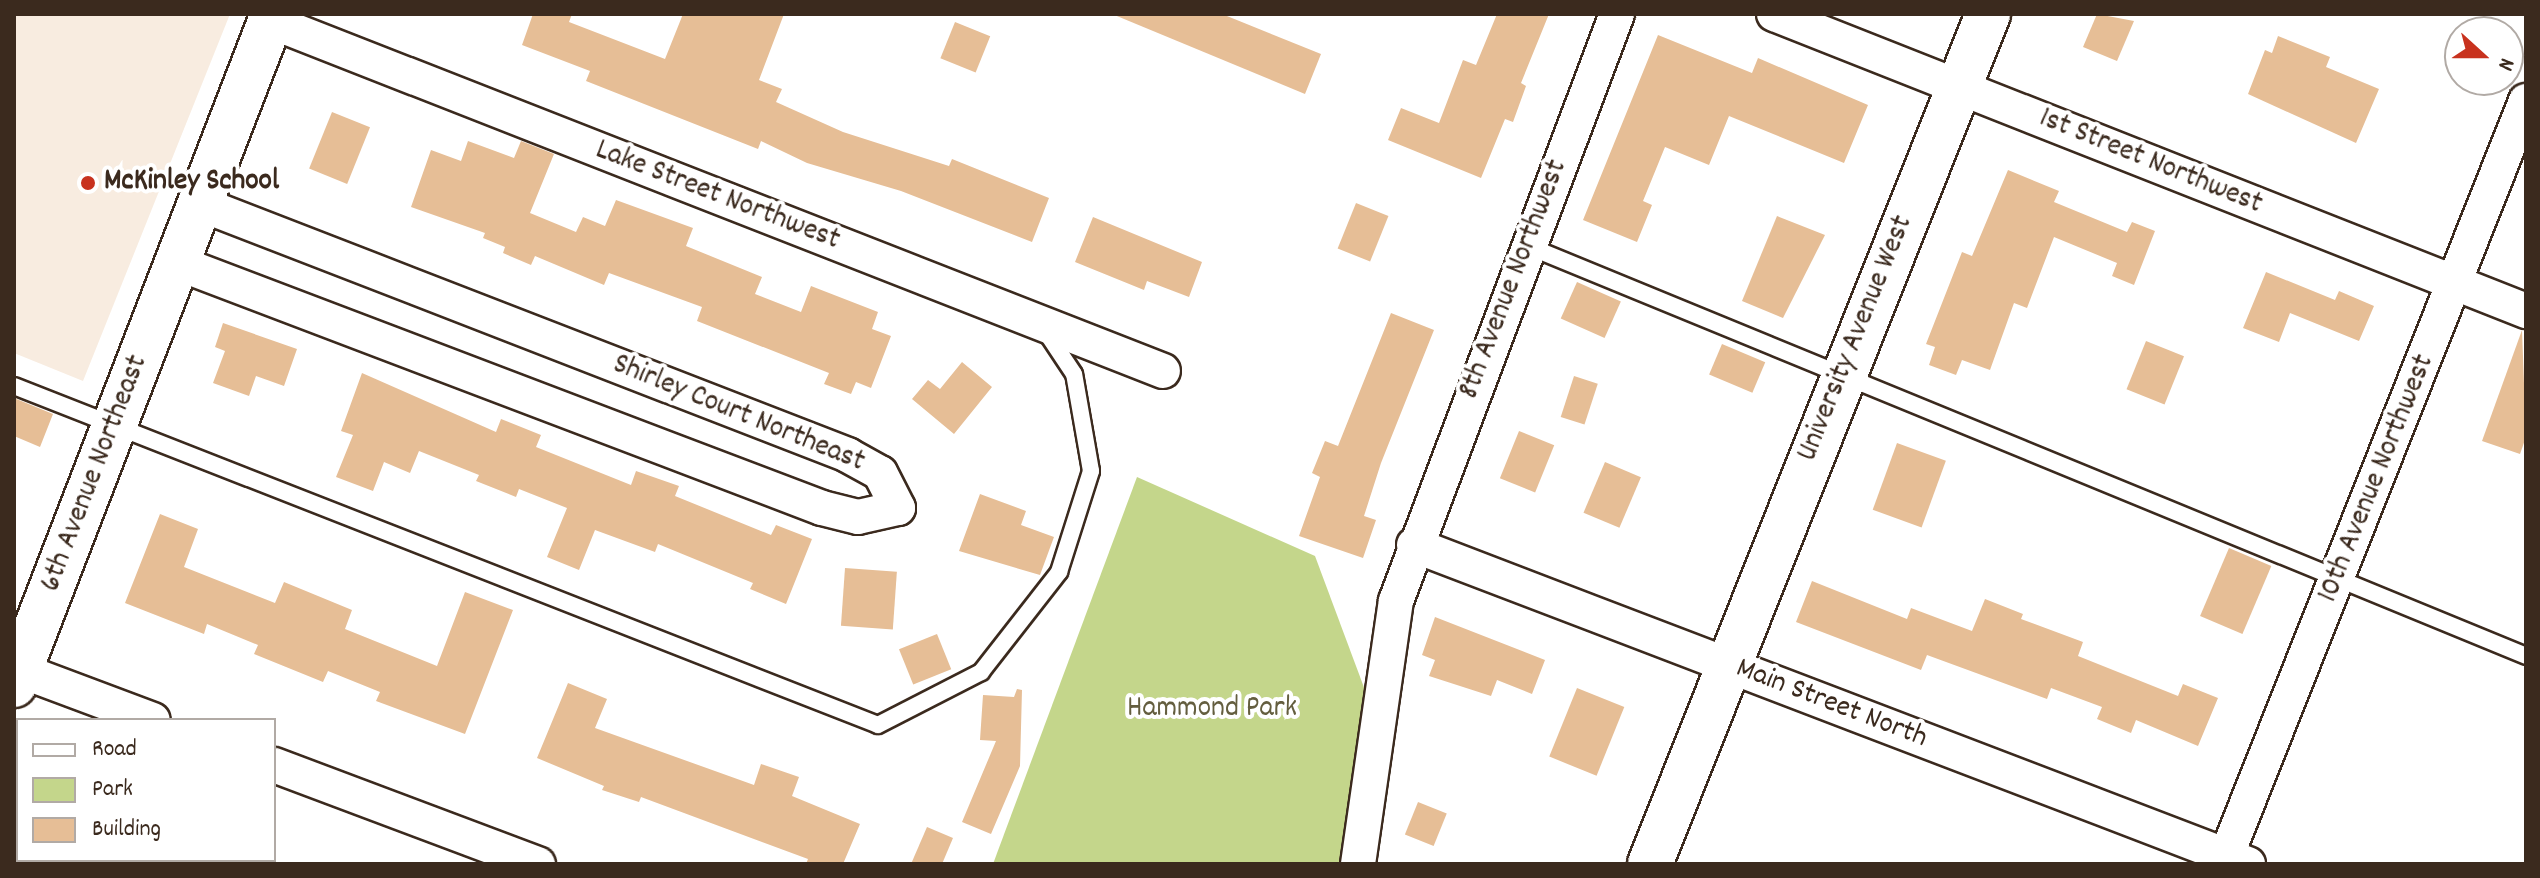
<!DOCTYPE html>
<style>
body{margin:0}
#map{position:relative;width:2540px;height:878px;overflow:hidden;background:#fff;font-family:Dekko,sans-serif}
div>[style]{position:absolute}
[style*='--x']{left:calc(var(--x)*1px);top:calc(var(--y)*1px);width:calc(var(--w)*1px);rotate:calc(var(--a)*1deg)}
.built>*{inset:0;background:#f8ece0}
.green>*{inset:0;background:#c4d68b}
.building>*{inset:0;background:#e6be96;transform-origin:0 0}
.roads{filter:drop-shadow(2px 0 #3b2a1e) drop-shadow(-2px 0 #3b2a1e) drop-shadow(0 2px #3b2a1e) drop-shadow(0 -2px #3b2a1e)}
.lane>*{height:16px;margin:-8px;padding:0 8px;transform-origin:8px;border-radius:8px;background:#fff}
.street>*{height:34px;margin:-17px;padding:0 17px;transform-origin:17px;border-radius:17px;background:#fff}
.secondary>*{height:44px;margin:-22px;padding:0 22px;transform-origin:22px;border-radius:22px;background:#fff}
.dots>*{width:22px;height:22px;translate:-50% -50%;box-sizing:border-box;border:4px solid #fff;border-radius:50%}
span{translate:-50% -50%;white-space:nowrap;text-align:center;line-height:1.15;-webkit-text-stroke:8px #fff;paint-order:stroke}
.street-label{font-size:30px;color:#3b2a1e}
.poi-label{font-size:30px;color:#3b2a1e;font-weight:700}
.left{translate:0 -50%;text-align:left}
.park-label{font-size:30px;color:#645e3f}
.frame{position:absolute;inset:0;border:16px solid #3b2a1e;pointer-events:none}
.legend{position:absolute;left:16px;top:718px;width:260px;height:144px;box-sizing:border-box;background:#fff;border:2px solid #b1aaa5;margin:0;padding:10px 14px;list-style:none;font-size:24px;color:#3b2a1e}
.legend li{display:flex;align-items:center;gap:16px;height:40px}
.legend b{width:40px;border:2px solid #b1aaa5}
.north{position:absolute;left:2444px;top:16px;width:80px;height:80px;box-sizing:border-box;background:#fff;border:2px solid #b1aaa5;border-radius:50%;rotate:111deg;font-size:22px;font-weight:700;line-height:32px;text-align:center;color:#3b2a1e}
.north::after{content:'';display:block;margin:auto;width:28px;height:36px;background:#c8321e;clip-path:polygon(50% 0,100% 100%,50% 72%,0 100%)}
</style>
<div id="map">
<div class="built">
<i style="clip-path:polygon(14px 14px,230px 14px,83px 381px,14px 353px)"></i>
</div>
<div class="green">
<i style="clip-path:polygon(1137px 477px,1315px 556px,1375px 717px,1341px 864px,993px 864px)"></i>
</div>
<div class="building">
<i style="clip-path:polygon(533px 14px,572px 14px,569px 22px,665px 59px,683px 14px,784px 14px,759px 80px,782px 89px,776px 102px,843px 132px,949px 166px,952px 159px,1049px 198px,1032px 242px,901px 191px,807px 163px,761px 141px,758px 149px,586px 81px,590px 71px,522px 45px)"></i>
<i style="clip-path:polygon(1112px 14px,1222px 14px,1321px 54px,1305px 94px)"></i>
<i style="clip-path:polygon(1497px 14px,1549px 14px,1521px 83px,1526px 86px,1513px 122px,1505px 119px,1481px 178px,1388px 140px,1401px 108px,1439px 123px,1463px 60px,1476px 65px)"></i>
<i style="clip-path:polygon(2097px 14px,2134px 21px,2117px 61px,2083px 47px)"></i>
<i style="left:955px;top:22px;width:38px;height:39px;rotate:22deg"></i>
<i style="clip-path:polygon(1658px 35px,1752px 73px,1758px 58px,1868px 105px,1844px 163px,1729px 116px,1709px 165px,1665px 147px,1643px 201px,1652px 205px,1637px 242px,1583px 220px)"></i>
<i style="clip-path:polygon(2278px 36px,2330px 57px,2326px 67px,2379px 89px,2356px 143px,2248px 94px,2265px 50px,2272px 53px)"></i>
<i style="left:332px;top:112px;width:41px;height:61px;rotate:22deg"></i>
<i style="clip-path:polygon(468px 141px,514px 158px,521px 141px,554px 154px,530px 213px,576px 232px,583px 217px,605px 226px,616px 200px,693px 228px,686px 246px,762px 277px,755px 294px,801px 312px,811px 286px,878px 312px,872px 329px,891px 336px,871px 388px,856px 382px,851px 394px,824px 384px,829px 373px,697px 321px,702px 307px,609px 273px,604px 285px,535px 256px,531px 265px,503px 253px,505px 247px,483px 238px,485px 233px,411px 207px,431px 150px,461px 161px)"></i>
<i style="clip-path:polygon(2008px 170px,2059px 191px,2054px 202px,2127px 232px,2132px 222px,2155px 231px,2134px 285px,2112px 276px,2117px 263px,2054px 237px,2027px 308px,2014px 303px,1990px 370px,1962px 360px,1956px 375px,1929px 365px,1935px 347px,1926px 344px,1962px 252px,1972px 256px)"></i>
<i style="left:1356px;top:203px;width:35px;height:49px;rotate:22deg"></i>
<i style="clip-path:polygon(1777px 216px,1825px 235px,1783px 318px,1742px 301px)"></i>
<i style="clip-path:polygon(1093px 217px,1202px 262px,1189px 297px,1147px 281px,1144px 290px,1075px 262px)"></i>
<i style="clip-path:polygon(2266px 272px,2335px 300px,2339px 291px,2374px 306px,2359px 341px,2290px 313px,2279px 342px,2243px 328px)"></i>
<i style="left:1577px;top:282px;width:48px;height:40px;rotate:24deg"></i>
<i style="clip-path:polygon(1391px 313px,1434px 330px,1381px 463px,1364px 516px,1376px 520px,1363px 558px,1299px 536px,1320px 477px,1312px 473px,1325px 441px,1338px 446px)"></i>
<i style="clip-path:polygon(223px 323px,297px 349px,284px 386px,256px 376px,249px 396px,213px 383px,225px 351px,215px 347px)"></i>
<i style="clip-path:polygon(2522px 330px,2526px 437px,2520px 454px,2482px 441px)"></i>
<i style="left:2146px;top:341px;width:41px;height:52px;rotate:22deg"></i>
<i style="left:1722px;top:344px;width:47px;height:33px;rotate:23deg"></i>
<i style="clip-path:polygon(962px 362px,992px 387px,954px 434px,912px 399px,928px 380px,940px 389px)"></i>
<i style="clip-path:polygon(362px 373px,496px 432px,501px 419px,541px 435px,536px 447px,631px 485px,636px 471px,679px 486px,675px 496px,771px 535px,776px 525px,812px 539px,786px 604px,750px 589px,753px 583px,658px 544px,655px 552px,595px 530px,579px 570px,547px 557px,567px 508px,519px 489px,516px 497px,476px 481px,479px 475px,419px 451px,410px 473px,384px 462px,373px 491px,336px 477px,353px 435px,341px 431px)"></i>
<i style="left:1574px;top:376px;width:25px;height:43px;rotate:18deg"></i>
<i style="clip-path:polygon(14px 398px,53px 414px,40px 447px,14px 436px)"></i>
<i style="left:1519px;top:431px;width:38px;height:51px;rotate:22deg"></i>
<i style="left:1897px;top:443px;width:52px;height:71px;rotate:20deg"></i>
<i style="left:1605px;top:462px;width:39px;height:55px;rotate:23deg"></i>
<i style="clip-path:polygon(980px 494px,1026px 511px,1021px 525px,1054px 537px,1040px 575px,959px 551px)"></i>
<i style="clip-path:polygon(160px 514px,198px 529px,184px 567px,275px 603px,284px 582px,352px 610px,345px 629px,437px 666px,465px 592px,513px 610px,465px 734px,376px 701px,380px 692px,328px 671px,323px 682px,254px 654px,258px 645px,207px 624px,204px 634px,125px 603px)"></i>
<i style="left:2229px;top:548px;width:46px;height:74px;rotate:23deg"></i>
<i style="left:845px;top:568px;width:52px;height:58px;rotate:4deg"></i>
<i style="clip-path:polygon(1812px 581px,1907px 619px,1911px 608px,1972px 631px,1985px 599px,2023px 614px,2021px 619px,2083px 642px,2078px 656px,2178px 696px,2183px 684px,2218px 698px,2198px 746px,2136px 720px,2131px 733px,2097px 719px,2102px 707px,2051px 688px,2047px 699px,1927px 655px,1921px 670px,1796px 622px)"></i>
<i style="clip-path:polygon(1435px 617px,1545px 660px,1532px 694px,1497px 680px,1491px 696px,1429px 676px,1435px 660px,1422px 655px)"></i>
<i style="left:937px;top:634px;width:38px;height:41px;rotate:68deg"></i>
<i style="clip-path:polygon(568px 683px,607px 699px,595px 728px,754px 785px,761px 764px,799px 777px,792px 796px,860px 824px,843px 864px,806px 864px,808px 859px,641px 797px,639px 802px,602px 790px,604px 786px,537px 758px)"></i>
<i style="left:1577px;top:688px;width:51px;height:74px;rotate:22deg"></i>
<i style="clip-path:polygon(1017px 689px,1022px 690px,1020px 766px,991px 834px,962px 822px,996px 741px,980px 740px,983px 695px,1014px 697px)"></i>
<i style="left:1418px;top:802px;width:31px;height:35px;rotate:22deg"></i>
<i style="clip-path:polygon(927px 827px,953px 838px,942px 864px,911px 864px)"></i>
</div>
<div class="roads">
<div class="lane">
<i style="--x:1528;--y:246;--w:1079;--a:22.33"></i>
<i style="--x:14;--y:386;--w:928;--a:21.42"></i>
<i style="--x:878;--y:725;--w:116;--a:-27.2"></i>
<i style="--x:981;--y:672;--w:127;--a:-52"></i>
<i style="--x:1059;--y:572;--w:106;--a:-72.4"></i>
<i style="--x:1091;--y:471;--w:98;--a:-99.9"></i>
<i style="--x:1074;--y:374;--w:50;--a:-123.7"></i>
</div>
<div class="street">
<i style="--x:1774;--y:14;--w:809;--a:21.55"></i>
<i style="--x:270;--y:21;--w:959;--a:21.4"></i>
<i style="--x:178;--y:263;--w:689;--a:20.83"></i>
<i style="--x:822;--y:508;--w:37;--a:14"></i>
<i style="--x:858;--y:517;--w:41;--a:-12.7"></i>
<i style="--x:898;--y:508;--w:39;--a:-117"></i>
<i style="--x:880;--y:473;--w:37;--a:-151"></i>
<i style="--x:848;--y:455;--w:694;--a:-158.8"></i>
<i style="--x:1414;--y:545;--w:893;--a:20.93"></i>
<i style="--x:14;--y:668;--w:148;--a:20.5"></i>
<i style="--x:274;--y:765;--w:282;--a:20.6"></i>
<i style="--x:1358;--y:864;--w:266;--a:-81.8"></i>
<i style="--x:1396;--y:601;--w:627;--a:-69.37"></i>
<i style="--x:2223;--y:864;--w:821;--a:-68.34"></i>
</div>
<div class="secondary">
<i style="--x:14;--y:685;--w:719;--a:-68.89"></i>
<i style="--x:1650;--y:864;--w:915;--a:-68.31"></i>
</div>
</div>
<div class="dots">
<i style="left:88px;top:183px;background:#c8321e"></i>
</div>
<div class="street-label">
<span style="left:2150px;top:163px;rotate:22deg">1st Street Northwest</span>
<span style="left:717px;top:197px;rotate:21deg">Lake Street Northwest</span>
<span style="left:1515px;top:280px;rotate:-69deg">8th Avenue Northwest</span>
<span style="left:1857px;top:339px;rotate:-68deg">University Avenue West</span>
<span style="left:738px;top:415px;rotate:22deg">Shirley Court Northeast</span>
<span style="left:96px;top:474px;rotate:-69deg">6th Avenue Northeast</span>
<span style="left:2378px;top:479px;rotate:-68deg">10th Avenue Northwest</span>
<span style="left:1831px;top:705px;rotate:21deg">Main Street North</span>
</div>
<div class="poi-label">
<span class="left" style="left:104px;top:183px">McKinley School</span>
</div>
<div class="park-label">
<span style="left:1212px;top:710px">Hammond Park</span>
</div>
<div class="frame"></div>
<ul class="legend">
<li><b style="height:10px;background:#fff"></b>Road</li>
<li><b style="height:22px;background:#c4d68b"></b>Park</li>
<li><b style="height:22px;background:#e6be96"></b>Building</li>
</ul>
<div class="north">N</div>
</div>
